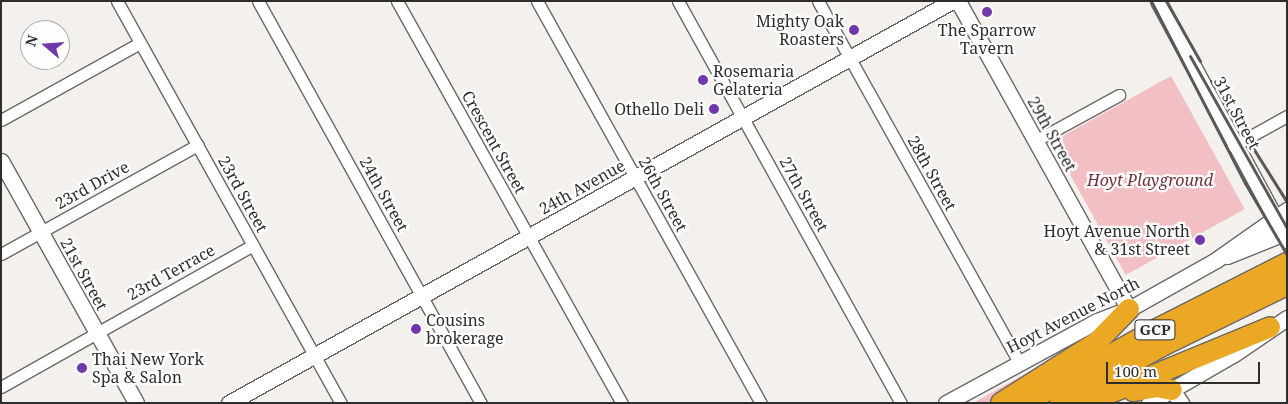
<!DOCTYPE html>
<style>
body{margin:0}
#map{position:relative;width:1288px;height:404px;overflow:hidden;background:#f4f0ed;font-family:"Noto Serif",serif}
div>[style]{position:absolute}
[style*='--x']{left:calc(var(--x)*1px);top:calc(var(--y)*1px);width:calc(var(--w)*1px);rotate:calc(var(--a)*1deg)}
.green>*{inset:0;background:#f2bfc5;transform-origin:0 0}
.roads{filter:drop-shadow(1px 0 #6b6865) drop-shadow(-1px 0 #6b6865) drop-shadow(0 1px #6b6865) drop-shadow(0 -1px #6b6865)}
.street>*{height:11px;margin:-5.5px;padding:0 5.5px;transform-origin:5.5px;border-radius:5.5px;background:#fff}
.secondary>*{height:15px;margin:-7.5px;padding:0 7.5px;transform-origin:7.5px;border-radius:7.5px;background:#fff}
.highway>*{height:20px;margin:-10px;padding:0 10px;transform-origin:10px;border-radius:10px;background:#eaa825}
.rail>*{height:3px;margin:-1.5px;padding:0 1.5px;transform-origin:1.5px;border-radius:1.5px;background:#5b5958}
.dots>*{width:14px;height:14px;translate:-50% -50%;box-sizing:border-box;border:2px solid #fffefe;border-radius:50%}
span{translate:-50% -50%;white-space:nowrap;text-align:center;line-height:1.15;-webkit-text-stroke:4.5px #fffefe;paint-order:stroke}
.shield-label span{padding:1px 4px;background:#fffefe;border:1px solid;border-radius:4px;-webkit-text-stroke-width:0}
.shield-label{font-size:15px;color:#2f2e2d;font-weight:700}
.poi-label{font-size:16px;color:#2f2e2d}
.right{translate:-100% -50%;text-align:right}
.left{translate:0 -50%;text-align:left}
.street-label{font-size:16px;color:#2f2e2d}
.park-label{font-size:16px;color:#72313d;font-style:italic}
.frame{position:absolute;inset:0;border:2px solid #2f2e2d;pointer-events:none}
.north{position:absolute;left:20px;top:20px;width:50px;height:50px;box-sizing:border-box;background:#fffefe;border:1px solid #acabaa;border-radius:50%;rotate:288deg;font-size:14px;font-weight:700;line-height:20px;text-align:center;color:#2f2e2d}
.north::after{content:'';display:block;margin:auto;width:18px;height:22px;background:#7137ad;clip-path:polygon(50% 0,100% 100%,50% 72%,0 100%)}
.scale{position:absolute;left:1106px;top:362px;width:154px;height:22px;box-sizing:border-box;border:2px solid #2f2e2d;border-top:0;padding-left:6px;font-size:15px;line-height:18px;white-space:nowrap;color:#2f2e2d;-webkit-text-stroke:4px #fffefe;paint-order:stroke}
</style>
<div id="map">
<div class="green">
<i style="left:1171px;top:76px;width:152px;height:136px;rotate:61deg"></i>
<i style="clip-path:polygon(1052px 359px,1053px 362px,992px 403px,973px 403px)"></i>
</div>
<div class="roads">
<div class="street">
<i style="--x:117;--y:1;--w:460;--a:60.9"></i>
<i style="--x:258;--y:1;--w:460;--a:61"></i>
<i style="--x:397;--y:1;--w:461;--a:60.8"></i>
<i style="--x:537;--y:1;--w:460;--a:60.9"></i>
<i style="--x:678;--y:1;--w:460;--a:61"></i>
<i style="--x:818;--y:1;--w:412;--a:60.9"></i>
<i style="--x:1;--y:120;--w:159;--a:-29"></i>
<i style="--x:1035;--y:141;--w:96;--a:-28.7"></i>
<i style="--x:1233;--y:146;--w:62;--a:-29.1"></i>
<i style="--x:1;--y:254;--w:225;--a:-29"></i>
<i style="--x:1;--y:387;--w:289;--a:-29.4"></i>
</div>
<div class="secondary">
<i style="--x:958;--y:1;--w:352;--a:61"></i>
<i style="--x:1158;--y:1;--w:272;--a:61.6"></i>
<i style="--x:1;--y:161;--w:277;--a:60.8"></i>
<i style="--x:1227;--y:256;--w:65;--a:-21.8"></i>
<i style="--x:1172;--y:390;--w:16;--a:55"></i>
<i style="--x:229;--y:403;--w:827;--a:-29.07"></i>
<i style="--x:946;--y:403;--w:172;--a:-28.5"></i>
<i style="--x:1097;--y:321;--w:34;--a:-21"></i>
<i style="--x:1129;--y:309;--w:100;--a:-29.4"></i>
<i style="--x:1216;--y:260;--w:87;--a:-35.2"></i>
<i style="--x:1149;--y:403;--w:98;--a:-30"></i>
<i style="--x:1234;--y:354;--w:64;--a:-34.2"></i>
</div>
<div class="highway">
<i style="--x:1133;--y:391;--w:24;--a:-9"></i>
<i style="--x:1157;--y:387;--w:15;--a:11"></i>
<i style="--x:1001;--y:403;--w:114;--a:-32.4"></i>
<i style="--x:1097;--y:342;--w:46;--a:-45.9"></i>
<i style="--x:1025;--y:403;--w:149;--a:-29.3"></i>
<i style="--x:1155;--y:330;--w:148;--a:-26.9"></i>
<i style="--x:1060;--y:403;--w:117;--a:-29.2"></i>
<i style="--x:1162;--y:346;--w:139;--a:-26"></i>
<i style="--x:1086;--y:403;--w:199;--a:-22.4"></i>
</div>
</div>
<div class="rail">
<i style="--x:1151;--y:1;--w:205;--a:62.7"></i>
<i style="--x:1245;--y:183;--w:83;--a:59.7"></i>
<i style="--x:1166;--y:1;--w:69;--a:60.5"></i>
<i style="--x:1190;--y:56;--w:197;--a:60.6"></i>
<i style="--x:1211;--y:81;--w:143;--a:57.9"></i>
</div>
<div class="dots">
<i style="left:987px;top:12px;background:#7137ad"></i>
<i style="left:854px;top:30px;background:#7137ad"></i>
<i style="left:703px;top:80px;background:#7137ad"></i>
<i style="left:714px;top:109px;background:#7137ad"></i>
<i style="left:1200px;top:240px;background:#7137ad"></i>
<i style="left:416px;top:329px;background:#7137ad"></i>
<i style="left:82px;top:368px;background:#7137ad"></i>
</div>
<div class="shield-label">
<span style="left:1155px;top:330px">GCP</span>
</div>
<div class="poi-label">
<span class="right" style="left:844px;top:30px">Mighty Oak<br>Roasters</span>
<span style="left:987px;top:39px">The Sparrow<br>Tavern</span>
<span class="left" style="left:713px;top:80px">Rosemaria<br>Gelateria</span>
<span class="right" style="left:704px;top:109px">Othello Deli</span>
<span class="right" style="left:1190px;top:240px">Hoyt Avenue North<br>&amp; 31st Street</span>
<span class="left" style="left:426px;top:329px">Cousins<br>brokerage</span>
<span class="left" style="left:92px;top:368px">Thai New York<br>Spa &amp; Salon</span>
</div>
<div class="street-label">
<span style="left:1237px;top:113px;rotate:62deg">31st Street</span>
<span style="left:1052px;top:134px;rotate:61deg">29th Street</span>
<span style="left:494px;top:142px;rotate:61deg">Crescent Street</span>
<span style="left:932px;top:173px;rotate:61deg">28th Street</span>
<span style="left:92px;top:185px;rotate:-29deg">23rd Drive</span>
<span style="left:582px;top:187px;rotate:-29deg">24th Avenue</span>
<span style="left:243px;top:194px;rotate:61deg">23rd Street</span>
<span style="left:384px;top:194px;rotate:61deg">24th Street</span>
<span style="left:663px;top:194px;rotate:61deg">26th Street</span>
<span style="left:804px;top:194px;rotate:61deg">27th Street</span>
<span style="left:171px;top:272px;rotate:-29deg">23rd Terrace</span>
<span style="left:84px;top:274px;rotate:61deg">21st Street</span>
<span style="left:1073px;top:315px;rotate:-27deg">Hoyt Avenue North</span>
</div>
<div class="park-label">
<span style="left:1150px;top:180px">Hoyt Playground</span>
</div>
<div class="frame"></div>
<div class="north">N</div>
<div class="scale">100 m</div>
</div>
